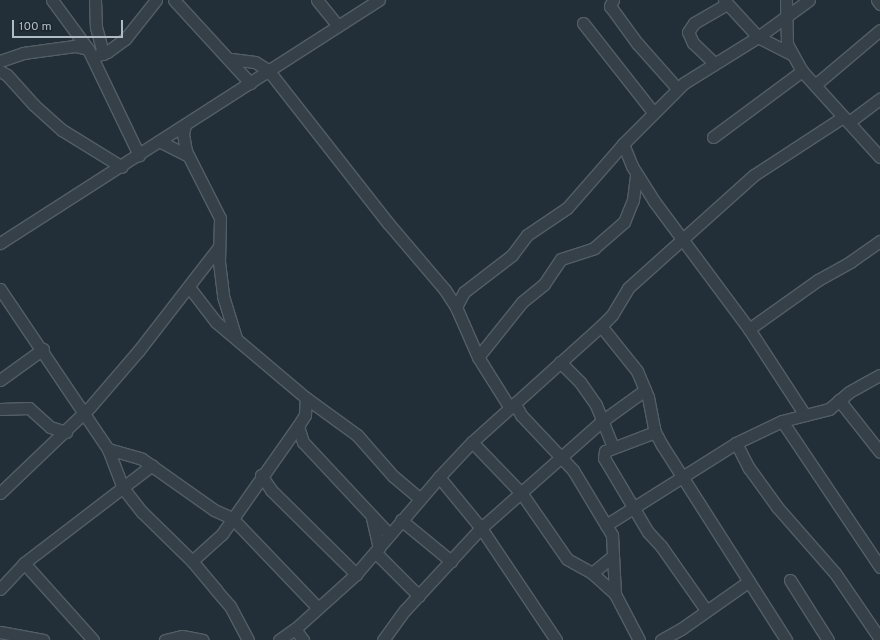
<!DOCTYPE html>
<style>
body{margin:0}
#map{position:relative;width:880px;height:640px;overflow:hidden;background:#222f38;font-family:Overpass,sans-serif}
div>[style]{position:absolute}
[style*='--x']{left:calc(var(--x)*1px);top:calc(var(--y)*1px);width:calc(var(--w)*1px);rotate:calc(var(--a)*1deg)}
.roads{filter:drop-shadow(1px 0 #535e66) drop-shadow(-1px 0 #535e66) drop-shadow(0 1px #535e66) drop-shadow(0 -1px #535e66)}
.minor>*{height:11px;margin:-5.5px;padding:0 5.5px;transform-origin:5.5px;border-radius:5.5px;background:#354048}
span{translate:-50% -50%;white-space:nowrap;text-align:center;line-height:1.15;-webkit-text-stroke:4px #1b252d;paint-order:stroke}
.scale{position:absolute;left:12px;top:20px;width:111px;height:18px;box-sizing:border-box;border:2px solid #b0bbc5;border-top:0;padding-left:5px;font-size:12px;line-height:14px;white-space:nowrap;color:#b0bbc5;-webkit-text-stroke:3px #1b252d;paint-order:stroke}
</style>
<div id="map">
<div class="roads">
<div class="minor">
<i style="--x:52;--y:0;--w:61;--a:53.7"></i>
<i style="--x:95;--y:0;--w:27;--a:88"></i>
<i style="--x:96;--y:27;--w:28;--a:75"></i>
<i style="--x:174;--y:0;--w:113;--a:47.5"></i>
<i style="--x:317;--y:0;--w:33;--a:51"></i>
<i style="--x:613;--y:0;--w:7;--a:117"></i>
<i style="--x:610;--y:6;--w:46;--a:53.9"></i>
<i style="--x:637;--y:43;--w:60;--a:48.4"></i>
<i style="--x:724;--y:0;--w:50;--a:47.4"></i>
<i style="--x:758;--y:37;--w:38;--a:27"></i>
<i style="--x:786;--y:0;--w:44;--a:88.7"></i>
<i style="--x:787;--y:44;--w:31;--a:61"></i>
<i style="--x:802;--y:71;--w:116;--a:47.8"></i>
<i style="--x:877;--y:0;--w:5;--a:53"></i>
<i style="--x:583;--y:23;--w:113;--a:51.8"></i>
<i style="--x:93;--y:57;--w:15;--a:-20"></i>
<i style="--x:107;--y:52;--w:22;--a:-36"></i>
<i style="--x:125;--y:39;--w:50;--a:-51.5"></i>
<i style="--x:231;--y:59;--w:24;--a:7"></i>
<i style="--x:255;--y:62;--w:15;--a:32"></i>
<i style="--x:268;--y:70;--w:194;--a:51.9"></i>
<i style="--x:388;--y:223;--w:88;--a:49.6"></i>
<i style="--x:445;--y:290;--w:20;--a:57"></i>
<i style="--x:456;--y:307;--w:55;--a:66.3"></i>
<i style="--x:478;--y:357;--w:60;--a:57.9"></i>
<i style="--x:0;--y:61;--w:24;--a:-19"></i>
<i style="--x:23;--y:53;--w:52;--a:-7.7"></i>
<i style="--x:75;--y:46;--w:13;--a:13"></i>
<i style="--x:88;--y:49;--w:118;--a:64.3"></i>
<i style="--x:714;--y:63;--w:29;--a:-136"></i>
<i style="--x:693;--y:43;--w:12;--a:-114"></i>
<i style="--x:688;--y:32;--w:11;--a:-56"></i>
<i style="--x:694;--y:23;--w:38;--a:-30"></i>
<i style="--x:0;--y:71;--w:8;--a:30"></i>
<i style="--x:7;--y:75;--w:40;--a:48"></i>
<i style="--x:34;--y:105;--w:38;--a:42"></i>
<i style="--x:62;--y:130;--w:70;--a:31.7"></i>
<i style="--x:815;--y:85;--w:85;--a:-40.2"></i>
<i style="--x:849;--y:122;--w:39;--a:-37"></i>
<i style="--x:185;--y:125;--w:9;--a:103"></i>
<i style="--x:183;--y:134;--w:17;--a:80"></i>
<i style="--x:186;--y:151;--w:75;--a:63.1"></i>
<i style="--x:220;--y:218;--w:44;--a:91.3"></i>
<i style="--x:219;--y:262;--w:34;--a:83"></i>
<i style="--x:223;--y:296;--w:44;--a:72.8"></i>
<i style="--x:713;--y:137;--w:111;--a:-36.6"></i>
<i style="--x:161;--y:142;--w:29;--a:27"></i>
<i style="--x:0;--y:243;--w:450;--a:-32.7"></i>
<i style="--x:189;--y:287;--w:44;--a:52.4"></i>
<i style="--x:216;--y:322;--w:118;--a:40.2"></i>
<i style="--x:306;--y:398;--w:63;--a:36"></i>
<i style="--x:357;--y:435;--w:55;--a:48.7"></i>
<i style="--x:393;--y:476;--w:35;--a:40"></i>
<i style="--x:0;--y:289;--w:193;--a:56"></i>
<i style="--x:108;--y:449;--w:42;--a:69"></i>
<i style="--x:123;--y:488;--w:31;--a:52"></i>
<i style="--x:142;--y:512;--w:70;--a:44.4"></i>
<i style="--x:192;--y:561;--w:38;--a:50"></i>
<i style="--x:216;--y:590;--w:21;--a:49"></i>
<i style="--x:230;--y:606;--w:38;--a:62"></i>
<i style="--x:456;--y:307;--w:17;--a:-62"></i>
<i style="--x:464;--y:292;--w:61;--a:-37.6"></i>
<i style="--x:512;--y:255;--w:25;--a:-53"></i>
<i style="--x:527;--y:235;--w:48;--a:-34"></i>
<i style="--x:567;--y:208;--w:85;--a:-48.8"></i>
<i style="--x:601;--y:326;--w:58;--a:51.3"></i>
<i style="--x:637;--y:371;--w:28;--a:67"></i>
<i style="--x:648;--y:397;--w:36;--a:79"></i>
<i style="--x:655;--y:432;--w:15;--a:62"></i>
<i style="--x:662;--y:445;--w:231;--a:57.5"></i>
<i style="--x:749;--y:329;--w:85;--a:-35.4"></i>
<i style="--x:818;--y:280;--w:37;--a:-29"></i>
<i style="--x:850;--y:262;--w:37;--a:-35"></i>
<i style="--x:478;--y:357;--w:70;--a:-51.3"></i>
<i style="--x:522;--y:302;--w:28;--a:-39"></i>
<i style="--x:544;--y:284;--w:30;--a:-56"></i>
<i style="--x:561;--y:259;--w:35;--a:-18"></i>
<i style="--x:594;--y:248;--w:40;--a:-41"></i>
<i style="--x:624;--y:222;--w:24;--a:-68"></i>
<i style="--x:633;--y:200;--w:26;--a:-83"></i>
<i style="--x:560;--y:362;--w:28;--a:45"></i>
<i style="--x:580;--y:382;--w:28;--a:55"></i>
<i style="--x:596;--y:405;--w:45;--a:68"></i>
<i style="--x:0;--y:380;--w:53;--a:-35.8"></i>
<i style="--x:839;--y:400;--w:66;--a:51.7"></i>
<i style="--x:515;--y:404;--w:13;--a:61"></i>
<i style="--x:521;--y:415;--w:76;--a:46.6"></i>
<i style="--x:573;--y:470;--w:76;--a:59"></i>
<i style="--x:612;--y:535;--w:59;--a:87.1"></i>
<i style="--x:615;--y:594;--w:52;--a:62.4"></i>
<i style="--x:0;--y:409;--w:29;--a:-2"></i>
<i style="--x:29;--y:408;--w:28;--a:42"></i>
<i style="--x:50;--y:427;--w:17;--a:17"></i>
<i style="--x:805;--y:415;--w:103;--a:-123.1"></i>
<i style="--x:749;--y:329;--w:159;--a:-126.6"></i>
<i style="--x:654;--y:201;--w:41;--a:-122.2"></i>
<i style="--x:632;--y:166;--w:24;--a:-112"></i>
<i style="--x:623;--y:144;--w:86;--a:-45"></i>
<i style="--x:684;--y:83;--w:87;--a:-31.9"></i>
<i style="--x:758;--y:37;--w:63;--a:-36"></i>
<i style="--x:782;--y:421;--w:176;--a:56.1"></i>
<i style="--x:298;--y:426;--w:17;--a:73"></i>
<i style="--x:303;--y:442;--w:126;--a:46.9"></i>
<i style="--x:655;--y:432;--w:53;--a:159.2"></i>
<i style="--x:605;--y:451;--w:7;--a:98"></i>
<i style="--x:604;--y:458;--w:86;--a:59.3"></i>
<i style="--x:648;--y:532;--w:19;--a:47"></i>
<i style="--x:661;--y:546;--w:78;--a:54.9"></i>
<i style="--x:472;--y:442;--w:72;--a:46.1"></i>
<i style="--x:522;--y:494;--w:79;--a:55.3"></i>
<i style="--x:567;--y:559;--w:29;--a:29"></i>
<i style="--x:592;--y:573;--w:31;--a:42"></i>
<i style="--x:736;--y:443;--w:28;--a:63"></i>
<i style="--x:749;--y:468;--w:49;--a:54.1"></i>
<i style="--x:778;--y:508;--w:86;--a:48.8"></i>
<i style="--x:835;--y:573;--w:80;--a:55.7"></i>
<i style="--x:108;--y:449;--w:35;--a:16"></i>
<i style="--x:142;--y:459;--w:88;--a:35.3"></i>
<i style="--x:214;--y:510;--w:20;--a:24"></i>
<i style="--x:232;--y:518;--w:124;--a:46.3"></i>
<i style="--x:261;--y:475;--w:18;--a:56"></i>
<i style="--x:271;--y:490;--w:120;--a:44.7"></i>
<i style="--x:439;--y:477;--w:66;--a:50.5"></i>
<i style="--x:481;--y:528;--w:135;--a:56.2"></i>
<i style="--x:0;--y:493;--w:124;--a:-43.7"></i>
<i style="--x:90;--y:407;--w:75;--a:-49.3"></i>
<i style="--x:139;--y:350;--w:130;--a:-52.2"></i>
<i style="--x:372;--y:518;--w:31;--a:77"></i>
<i style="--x:401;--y:520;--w:65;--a:39.4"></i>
<i style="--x:606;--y:525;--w:154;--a:-32.2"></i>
<i style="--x:736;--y:443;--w:51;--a:-25.6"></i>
<i style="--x:782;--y:421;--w:49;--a:-14.3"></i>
<i style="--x:829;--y:409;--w:26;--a:-40"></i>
<i style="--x:849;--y:392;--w:35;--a:-29"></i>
<i style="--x:375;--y:552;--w:62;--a:45"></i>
<i style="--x:192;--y:561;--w:40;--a:-42"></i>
<i style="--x:222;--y:534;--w:132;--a:-54.9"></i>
<i style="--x:298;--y:426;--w:13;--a:-58"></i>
<i style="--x:305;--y:415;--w:17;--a:-87"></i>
<i style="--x:24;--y:563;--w:103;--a:48.1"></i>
<i style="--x:592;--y:573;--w:26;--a:-39"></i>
<i style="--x:790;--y:580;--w:71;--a:57.7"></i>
<i style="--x:0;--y:589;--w:35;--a:-47"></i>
<i style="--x:24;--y:563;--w:161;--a:-37.4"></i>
<i style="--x:295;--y:629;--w:14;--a:54"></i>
<i style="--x:0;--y:632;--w:44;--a:10.5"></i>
<i style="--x:165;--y:640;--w:17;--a:-13"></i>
<i style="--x:182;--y:636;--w:21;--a:11"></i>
<i style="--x:279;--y:640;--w:19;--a:-35"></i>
<i style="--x:295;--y:629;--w:82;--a:-42"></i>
<i style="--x:356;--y:574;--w:128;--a:-49.4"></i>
<i style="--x:439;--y:477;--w:48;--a:-46.7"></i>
<i style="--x:472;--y:442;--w:173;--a:-42"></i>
<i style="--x:601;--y:326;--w:16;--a:-45"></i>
<i style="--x:612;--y:315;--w:31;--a:-59"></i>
<i style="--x:628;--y:288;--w:169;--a:-41.9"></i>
<i style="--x:754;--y:175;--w:106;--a:-33.1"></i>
<i style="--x:383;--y:640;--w:37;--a:-54"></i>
<i style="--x:405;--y:610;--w:112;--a:-47.2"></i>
<i style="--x:481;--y:528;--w:162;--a:-41.5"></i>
<i style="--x:602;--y:421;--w:53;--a:-35.8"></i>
<i style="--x:661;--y:640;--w:23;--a:-29"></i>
<i style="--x:681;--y:629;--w:83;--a:-35.2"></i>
</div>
</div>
<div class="scale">100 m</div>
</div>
